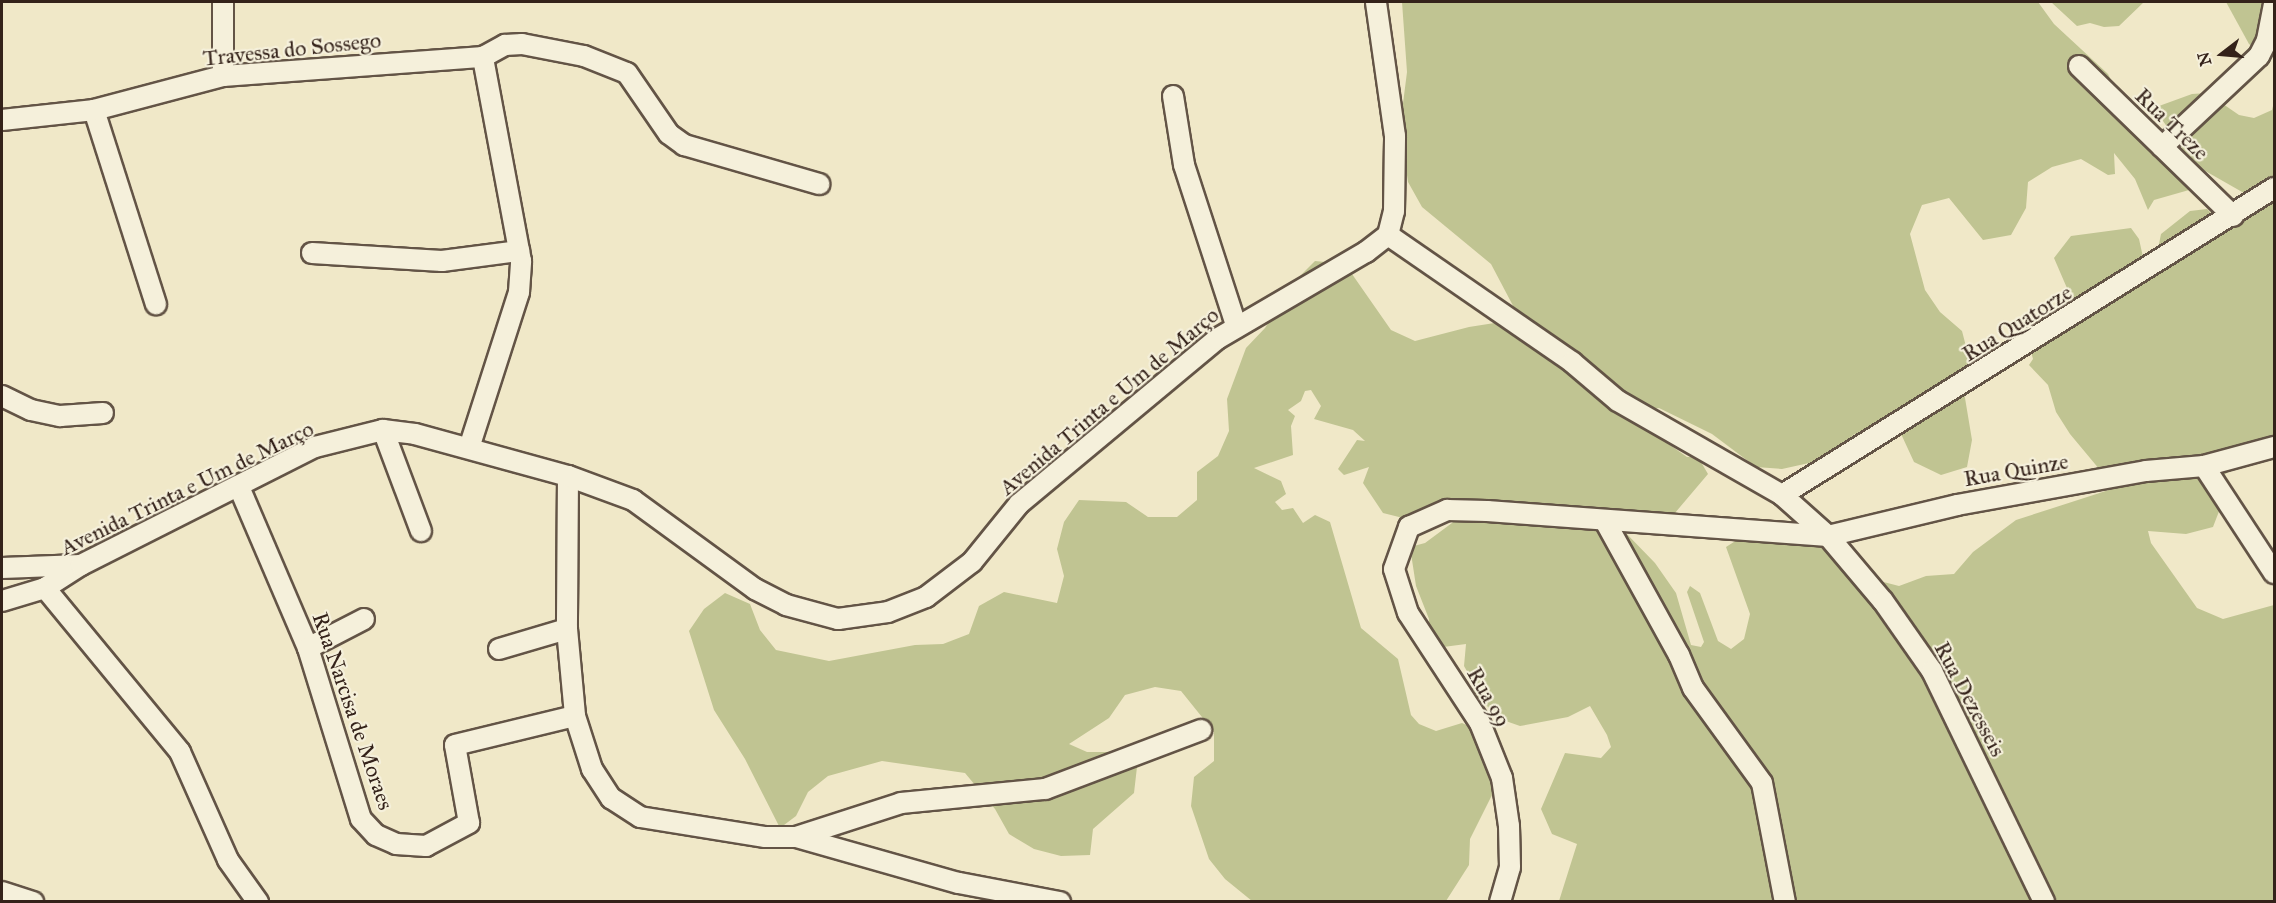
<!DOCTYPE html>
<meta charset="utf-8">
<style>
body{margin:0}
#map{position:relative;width:2276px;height:903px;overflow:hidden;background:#f0e8c8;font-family:"IM FELL Great Primer",serif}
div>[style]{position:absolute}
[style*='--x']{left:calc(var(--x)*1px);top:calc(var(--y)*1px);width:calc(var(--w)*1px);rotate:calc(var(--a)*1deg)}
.green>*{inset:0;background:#c0c492}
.roads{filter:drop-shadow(2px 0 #635446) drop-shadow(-2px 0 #635446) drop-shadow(0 2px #635446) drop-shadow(0 -2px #635446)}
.minor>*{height:20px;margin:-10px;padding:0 10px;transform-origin:10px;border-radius:10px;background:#f5f0db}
span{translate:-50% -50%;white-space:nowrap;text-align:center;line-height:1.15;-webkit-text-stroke:4.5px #f5f0db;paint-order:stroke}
.street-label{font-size:22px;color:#34221a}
.frame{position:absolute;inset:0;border:3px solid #34221a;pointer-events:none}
.north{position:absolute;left:2192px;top:24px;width:60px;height:60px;-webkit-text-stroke:4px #f5f0db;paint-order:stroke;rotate:254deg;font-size:16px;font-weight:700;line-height:24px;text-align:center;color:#34221a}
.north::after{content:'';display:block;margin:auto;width:21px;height:27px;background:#34221a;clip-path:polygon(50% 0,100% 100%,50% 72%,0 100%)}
</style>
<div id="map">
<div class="green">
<i style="clip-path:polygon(1402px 2px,2038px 2px,2054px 24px,2108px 74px,2129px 116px,2199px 180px,2189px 190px,2154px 200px,2148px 210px,2135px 179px,2114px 153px,2115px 174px,2108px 175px,2081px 159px,2052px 167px,2028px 182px,2026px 208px,2011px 235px,1983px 240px,1949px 198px,1922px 205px,1910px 234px,1925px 290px,1940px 312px,1962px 331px,1969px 358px,1963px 386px,1972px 440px,1967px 467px,1941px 475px,1914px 462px,1902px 436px,1878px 423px,1853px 435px,1836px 457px,1782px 469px,1756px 467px,1712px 434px,1659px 408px,1636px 410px,1643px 426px,1687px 457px,1698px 457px,1708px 474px,1669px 520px,1621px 528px,1655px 563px,1676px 593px,1691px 645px,1701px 647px,1704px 642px,1687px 592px,1690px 586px,1700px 593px,1718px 641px,1731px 649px,1744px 639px,1750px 614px,1726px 547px,1748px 533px,1804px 529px,1872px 579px,1899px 586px,1926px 576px,1954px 574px,1973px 552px,2016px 520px,2115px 488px,2070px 434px,2056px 412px,2048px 385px,2029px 365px,2033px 359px,2026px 334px,2076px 309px,2054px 258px,2071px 236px,2131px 228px,2139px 239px,2143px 257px,2138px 271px,2156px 259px,2161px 234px,2190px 211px,2207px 209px,2216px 218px,2194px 248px,2252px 214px,2258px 201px,2193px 164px,2163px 121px,2159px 106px,2192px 94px,2207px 93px,2239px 115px,2254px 118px,2272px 110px,2274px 102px,2274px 453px,2246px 460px,2224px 475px,2223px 501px,2213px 527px,2186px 534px,2148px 531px,2151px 543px,2197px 608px,2223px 619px,2274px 605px,2274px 901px,1559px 901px,1577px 844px,1552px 834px,1541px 809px,1565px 753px,1601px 758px,1611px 747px,1607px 735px,1590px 706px,1568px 717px,1520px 726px,1500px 719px,1474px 693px,1473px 682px,1464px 666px,1466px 644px,1428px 649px,1429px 619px,1416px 586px,1410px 547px,1425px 543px,1456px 520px,1415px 521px,1383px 513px,1363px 483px,1369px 467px,1344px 475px,1338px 469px,1357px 440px,1365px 441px,1353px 430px,1314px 419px,1321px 406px,1311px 390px,1305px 391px,1301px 401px,1288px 410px,1295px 416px,1291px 426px,1293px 455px,1254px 468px,1281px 481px,1286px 494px,1275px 502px,1282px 510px,1293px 508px,1303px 523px,1315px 515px,1330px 522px,1361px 628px,1398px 659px,1411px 715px,1419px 724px,1436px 731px,1462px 723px,1480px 731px,1488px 763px,1494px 791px,1470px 839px,1469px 865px,1446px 901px,1252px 901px,1225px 879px,1209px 859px,1191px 806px,1194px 777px,1214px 761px,1214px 732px,1181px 691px,1155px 687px,1125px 695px,1109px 718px,1069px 744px,1087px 752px,1115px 752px,1137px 767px,1134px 793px,1093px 829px,1090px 855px,1061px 856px,1034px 849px,1009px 834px,995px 809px,965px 773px,882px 761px,828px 776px,808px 792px,796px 816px,780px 828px,745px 759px,714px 710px,689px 631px,704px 609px,725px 593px,750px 604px,760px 630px,776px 650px,829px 661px,915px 645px,943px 644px,969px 634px,979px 606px,1004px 592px,1057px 603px,1064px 576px,1057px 549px,1064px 522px,1079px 500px,1126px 502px,1148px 517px,1177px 517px,1197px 500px,1197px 472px,1218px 456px,1229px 431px,1227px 399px,1246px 348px,1265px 328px,1295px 281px,1315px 261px,1345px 264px,1391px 330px,1415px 341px,1469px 327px,1520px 319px,1491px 264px,1422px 207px,1408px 182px,1400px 127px,1407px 72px)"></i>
<i style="clip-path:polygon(2051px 2px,2144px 2px,2119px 26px,2104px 27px,2090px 23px,2077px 26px)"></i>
<i style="clip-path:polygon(2226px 2px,2274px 2px,2274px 55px,2267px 57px,2249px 44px)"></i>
</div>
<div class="roads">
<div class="minor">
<i style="--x:2079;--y:66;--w:215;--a:44.2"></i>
<i style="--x:223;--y:76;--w:74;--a:-90"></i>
<i style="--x:1173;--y:96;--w:70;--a:80.9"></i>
<i style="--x:1184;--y:165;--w:168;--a:72"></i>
<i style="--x:94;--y:110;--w:204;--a:72.3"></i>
<i style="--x:2;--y:120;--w:93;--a:-6.2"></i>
<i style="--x:94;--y:110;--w:133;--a:-14.8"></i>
<i style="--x:223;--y:76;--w:261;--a:-4.2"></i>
<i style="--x:483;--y:57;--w:25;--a:-29"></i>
<i style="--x:505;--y:45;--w:17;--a:-3"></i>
<i style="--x:522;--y:44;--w:63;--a:11"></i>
<i style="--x:584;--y:56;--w:46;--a:21.6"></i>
<i style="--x:627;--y:73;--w:74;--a:55.5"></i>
<i style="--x:669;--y:134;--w:19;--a:36"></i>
<i style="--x:684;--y:145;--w:141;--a:16.1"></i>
<i style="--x:2162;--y:147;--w:133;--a:-43.2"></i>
<i style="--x:2259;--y:56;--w:18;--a:-63"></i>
<i style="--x:2267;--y:40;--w:36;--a:-79"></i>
<i style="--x:1388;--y:235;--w:224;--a:34.6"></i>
<i style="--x:1572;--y:362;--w:60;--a:40.3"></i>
<i style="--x:1618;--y:401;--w:189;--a:29.8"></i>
<i style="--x:1782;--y:495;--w:62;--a:41.7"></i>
<i style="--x:1828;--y:536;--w:85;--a:49.8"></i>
<i style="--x:1883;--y:601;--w:85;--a:55"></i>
<i style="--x:1932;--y:671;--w:257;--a:64.1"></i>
<i style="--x:312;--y:253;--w:130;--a:3.5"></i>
<i style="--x:442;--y:261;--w:78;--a:-7.4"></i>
<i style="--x:2;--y:396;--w:32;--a:26"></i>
<i style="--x:31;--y:410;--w:30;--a:12"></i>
<i style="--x:60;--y:416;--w:43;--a:-4"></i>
<i style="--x:383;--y:430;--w:108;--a:69.4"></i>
<i style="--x:469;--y:448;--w:164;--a:-72.2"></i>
<i style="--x:519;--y:292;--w:31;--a:-86"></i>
<i style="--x:521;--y:261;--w:208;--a:-100.6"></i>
<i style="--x:2204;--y:466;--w:128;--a:56.8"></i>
<i style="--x:568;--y:476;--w:153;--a:90.4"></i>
<i style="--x:567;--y:629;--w:87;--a:84.7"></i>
<i style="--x:575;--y:716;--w:56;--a:72.2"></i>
<i style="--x:592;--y:769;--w:35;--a:57"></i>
<i style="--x:611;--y:798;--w:35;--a:33"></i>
<i style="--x:640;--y:817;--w:127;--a:9.1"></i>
<i style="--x:765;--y:837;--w:31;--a:0"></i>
<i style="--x:796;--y:837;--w:169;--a:15.8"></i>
<i style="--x:959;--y:883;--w:103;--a:10.7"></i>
<i style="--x:239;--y:487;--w:175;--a:66.8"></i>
<i style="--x:308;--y:648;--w:179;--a:72.8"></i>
<i style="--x:361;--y:819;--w:22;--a:47"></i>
<i style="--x:376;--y:835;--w:22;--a:24"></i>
<i style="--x:396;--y:844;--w:30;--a:4"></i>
<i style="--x:426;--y:846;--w:49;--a:-28.1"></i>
<i style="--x:469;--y:823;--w:79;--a:-100.2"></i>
<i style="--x:455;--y:745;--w:123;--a:-13.6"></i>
<i style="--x:1782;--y:495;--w:580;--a:-31.96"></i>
<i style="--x:1606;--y:523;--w:151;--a:61.1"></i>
<i style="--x:1679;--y:655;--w:36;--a:67"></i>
<i style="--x:1693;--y:688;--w:117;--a:54"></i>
<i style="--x:1762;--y:783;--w:121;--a:79.1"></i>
<i style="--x:2;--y:568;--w:79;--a:-2.2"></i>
<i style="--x:45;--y:588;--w:212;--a:50.5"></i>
<i style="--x:180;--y:752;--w:118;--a:66"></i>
<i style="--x:228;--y:860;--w:52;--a:54.5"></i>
<i style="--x:2;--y:601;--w:45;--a:-16.8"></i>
<i style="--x:45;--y:588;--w:43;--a:-32.6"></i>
<i style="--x:81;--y:565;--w:262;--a:-26.8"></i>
<i style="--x:315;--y:447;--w:70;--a:-14"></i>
<i style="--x:383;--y:430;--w:32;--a:7"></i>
<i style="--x:415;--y:434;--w:159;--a:15.4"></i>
<i style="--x:568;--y:476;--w:69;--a:20.3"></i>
<i style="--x:633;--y:500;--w:151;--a:36.1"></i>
<i style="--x:755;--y:589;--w:35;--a:27"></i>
<i style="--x:786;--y:605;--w:54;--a:15.1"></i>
<i style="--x:838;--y:619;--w:50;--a:-8"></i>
<i style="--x:888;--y:612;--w:41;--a:-21.5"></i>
<i style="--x:926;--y:597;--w:58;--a:-37.3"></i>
<i style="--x:972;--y:562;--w:75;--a:-51"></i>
<i style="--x:1019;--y:504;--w:258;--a:-39.8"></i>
<i style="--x:1217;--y:339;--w:173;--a:-30.3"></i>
<i style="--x:1366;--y:252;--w:28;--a:-38"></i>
<i style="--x:1388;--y:235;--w:25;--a:-76"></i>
<i style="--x:1394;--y:211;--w:75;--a:-89.2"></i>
<i style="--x:1395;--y:136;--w:135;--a:-98.1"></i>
<i style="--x:308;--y:648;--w:63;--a:-27.4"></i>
<i style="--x:499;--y:649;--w:71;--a:-16.4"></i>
<i style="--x:796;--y:837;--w:110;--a:-17.9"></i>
<i style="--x:901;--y:803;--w:145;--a:-5.6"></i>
<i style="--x:1045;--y:789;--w:167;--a:-20.7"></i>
<i style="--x:2;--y:892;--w:33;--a:18"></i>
<i style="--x:1500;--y:902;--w:36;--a:-74"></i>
<i style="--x:1510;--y:867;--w:41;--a:-91.4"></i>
<i style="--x:1509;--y:826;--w:49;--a:-98.3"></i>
<i style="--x:1502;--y:778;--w:59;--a:-111.8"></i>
<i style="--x:1480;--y:723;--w:131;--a:-123.2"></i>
<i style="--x:1408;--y:613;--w:46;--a:-107.7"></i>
<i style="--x:1394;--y:569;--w:45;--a:-70.3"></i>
<i style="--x:1409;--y:527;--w:42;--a:-24.1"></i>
<i style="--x:1447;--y:510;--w:40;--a:1.4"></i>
<i style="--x:1487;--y:511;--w:342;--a:4.2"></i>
<i style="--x:1828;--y:536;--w:133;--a:-13.5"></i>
<i style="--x:1957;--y:505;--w:192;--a:-10.2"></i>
<i style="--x:2146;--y:471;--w:58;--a:-4.9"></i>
<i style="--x:2204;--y:466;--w:73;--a:-15.2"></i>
</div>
</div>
<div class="street-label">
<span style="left:292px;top:49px;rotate:-6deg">Travessa do Sossego</span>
<span style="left:2172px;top:124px;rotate:44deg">Rua Treze</span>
<span style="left:2017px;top:323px;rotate:-32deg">Rua Quatorze</span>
<span style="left:1109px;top:401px;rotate:-40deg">Avenida Trinta e Um de Março</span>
<span style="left:2016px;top:470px;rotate:-10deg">Rua Quinze</span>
<span style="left:187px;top:488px;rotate:-26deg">Avenida Trinta e Um de Março</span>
<span style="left:1489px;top:697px;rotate:60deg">Rua 99</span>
<span style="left:1970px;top:699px;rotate:62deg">Rua Dezesseis</span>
<span style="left:353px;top:711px;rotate:71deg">Rua Narcisa de Moraes</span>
</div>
<div class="frame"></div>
<div class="north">N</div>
</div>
